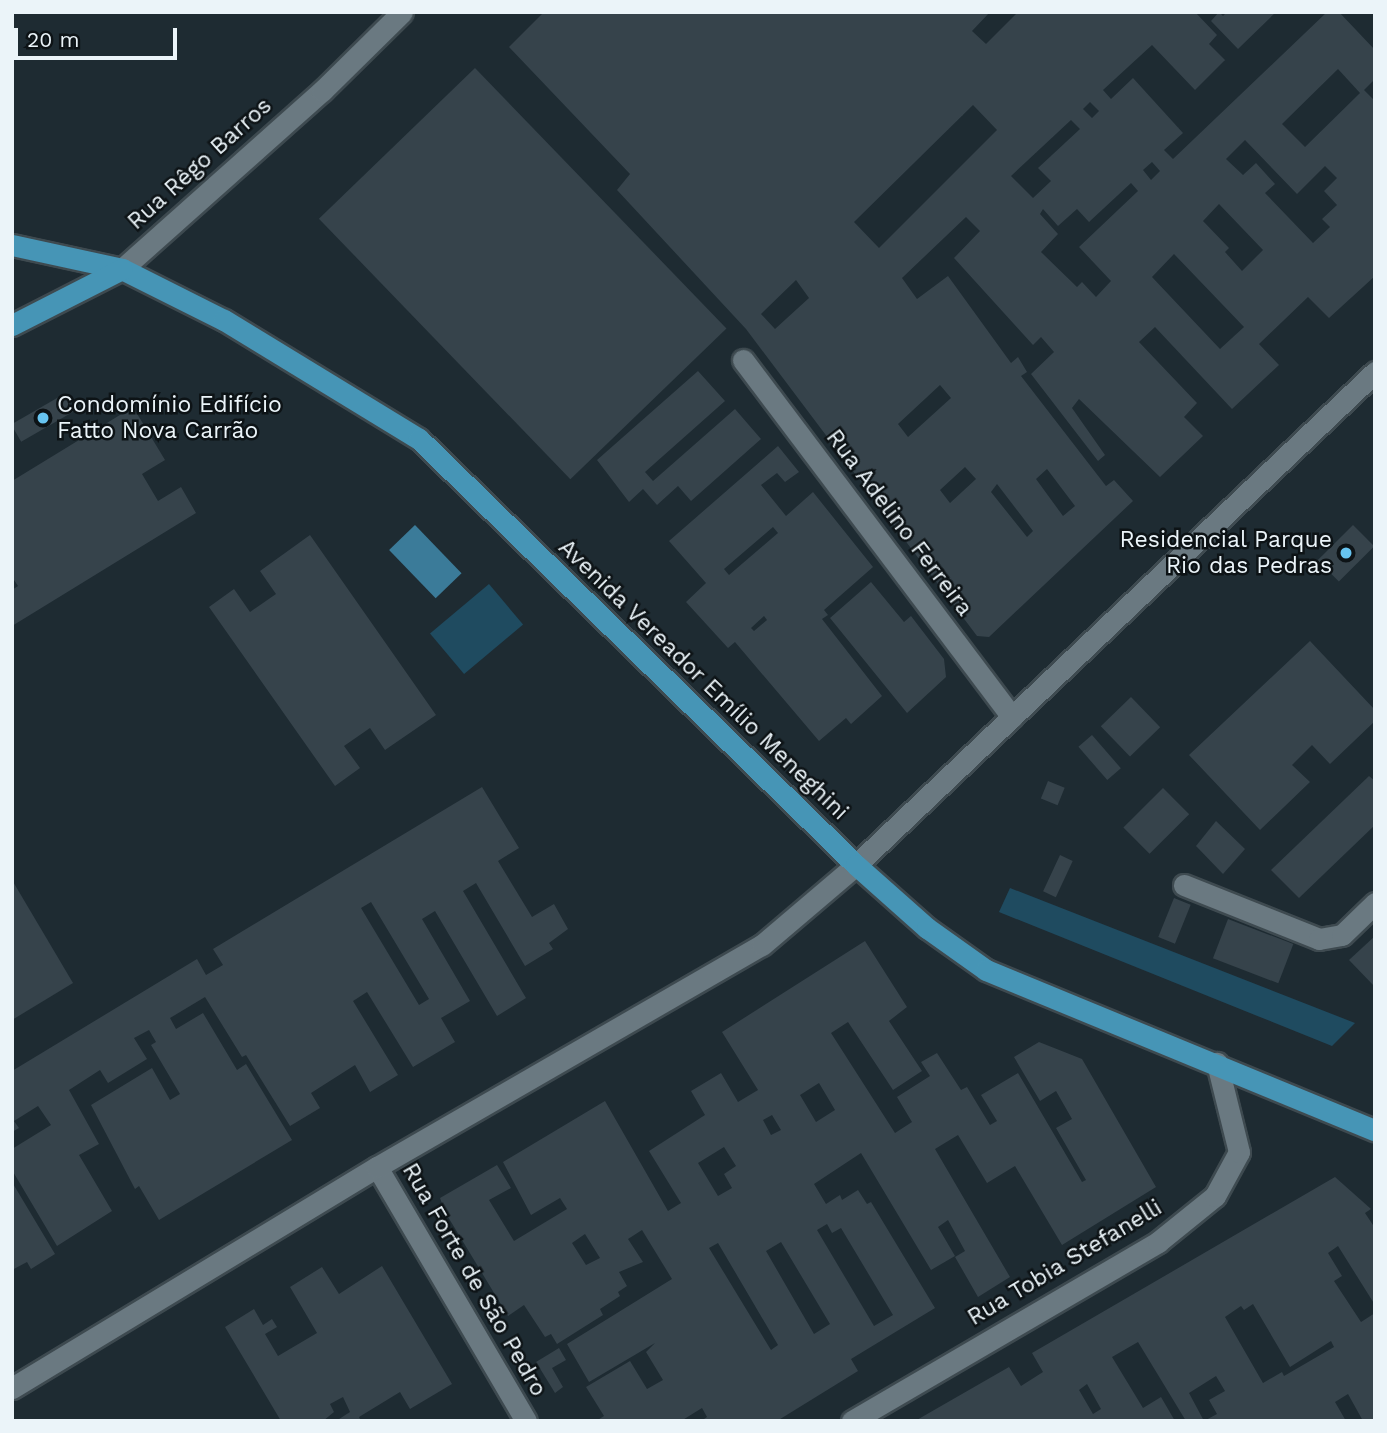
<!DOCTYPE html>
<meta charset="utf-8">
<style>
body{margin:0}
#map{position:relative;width:1387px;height:1433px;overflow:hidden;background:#1e2b32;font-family:"Work Sans",sans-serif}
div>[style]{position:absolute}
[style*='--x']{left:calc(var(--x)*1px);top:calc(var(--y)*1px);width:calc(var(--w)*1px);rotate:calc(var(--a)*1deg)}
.green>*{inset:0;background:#1f4b60;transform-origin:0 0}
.water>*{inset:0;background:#3b7b99;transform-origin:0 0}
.building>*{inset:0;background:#36434b;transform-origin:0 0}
.roads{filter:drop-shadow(2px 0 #3e4a50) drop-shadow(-2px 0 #3e4a50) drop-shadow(0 2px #3e4a50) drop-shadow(0 -2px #3e4a50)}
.minor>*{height:21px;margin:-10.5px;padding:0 10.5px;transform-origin:10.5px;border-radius:10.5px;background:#6a7981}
.major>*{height:21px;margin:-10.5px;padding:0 10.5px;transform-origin:10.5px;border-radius:10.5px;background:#4695b6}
.dots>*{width:19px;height:19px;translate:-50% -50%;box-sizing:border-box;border:4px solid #0d1316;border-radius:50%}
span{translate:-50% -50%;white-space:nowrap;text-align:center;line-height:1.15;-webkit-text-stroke:5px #0d1316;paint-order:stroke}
.street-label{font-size:23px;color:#ebf4f9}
.poi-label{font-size:23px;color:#ebf4f9}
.left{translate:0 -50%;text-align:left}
.right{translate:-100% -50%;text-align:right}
.frame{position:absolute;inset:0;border:14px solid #ebf4f9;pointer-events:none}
.scale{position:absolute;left:14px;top:28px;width:163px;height:32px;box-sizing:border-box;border:4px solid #ebf4f9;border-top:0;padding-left:9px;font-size:21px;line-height:24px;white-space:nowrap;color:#ebf4f9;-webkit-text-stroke:5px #0d1316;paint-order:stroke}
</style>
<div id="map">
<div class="green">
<i style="left:489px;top:584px;width:53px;height:77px;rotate:50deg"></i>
<i style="clip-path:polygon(1010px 888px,1355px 1023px,1332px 1046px,999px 912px)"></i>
</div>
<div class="water">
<i style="left:415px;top:525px;width:67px;height:36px;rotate:46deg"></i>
</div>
<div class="building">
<i style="clip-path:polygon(evenodd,544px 12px,990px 12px,972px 31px,986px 44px,1018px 12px,1195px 12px,1217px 35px,1209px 44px,1225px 60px,1195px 90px,1152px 45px,1103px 90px,1111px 99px,1133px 78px,1183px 133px,1164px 150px,1173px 159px,1327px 12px,1339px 12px,1375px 50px,1375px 79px,1364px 90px,1375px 101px,1375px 276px,1329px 318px,1308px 297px,1259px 344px,1279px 365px,1232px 409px,1155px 327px,1139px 342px,1197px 403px,1184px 417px,1203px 436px,1160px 477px,1079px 399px,1072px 408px,1105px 455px,1098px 461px,1031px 374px,1054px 352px,1041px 337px,1033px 345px,954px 258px,980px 231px,966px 217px,902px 278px,917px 299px,948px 276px,1011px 363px,1018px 357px,1027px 372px,1021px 376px,1106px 486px,1114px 480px,1133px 501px,989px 637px,977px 636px,746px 329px,617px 190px,630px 174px,509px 47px,544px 12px,1338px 69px,1360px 93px,1305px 147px,1282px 124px,1338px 69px,544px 12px,1090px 102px,1099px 111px,1092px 118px,1083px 109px,1090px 102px,544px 12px,973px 105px,997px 130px,879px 248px,854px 222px,973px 105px,544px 12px,1071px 120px,1080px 129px,1038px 168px,1051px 181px,1033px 198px,1011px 176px,1071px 120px,544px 12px,1245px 140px,1297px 194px,1325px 166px,1337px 178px,1324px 191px,1337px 205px,1322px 219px,1330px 227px,1313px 243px,1265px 193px,1275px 184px,1256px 163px,1243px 175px,1226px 159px,1245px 140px,544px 12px,1152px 162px,1160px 171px,1151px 180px,1143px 170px,1152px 162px,544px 12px,1131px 183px,1138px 191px,1079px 247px,1111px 281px,1096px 297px,1082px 282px,1077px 287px,1041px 252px,1058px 234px,1040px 214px,1043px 209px,1058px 226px,1077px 209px,1089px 222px,1131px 183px,544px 12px,1219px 204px,1263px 250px,1242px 271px,1225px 252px,1229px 248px,1203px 221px,1219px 204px,544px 12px,1174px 254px,1244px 327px,1220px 349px,1152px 277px,1174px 254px,544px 12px,796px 280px,809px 298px,775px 329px,761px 314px,796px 280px,544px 12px,940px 385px,951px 398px,908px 437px,898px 424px,940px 385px,544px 12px,965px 467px,976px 479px,950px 503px,940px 490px,965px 467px,544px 12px,1047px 469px,1075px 506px,1063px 516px,1036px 479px,1047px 469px,544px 12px,997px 484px,1033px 531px,1027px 537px,991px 492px,997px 484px)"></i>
<i style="clip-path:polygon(1219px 12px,1223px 16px,1227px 12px,1276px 12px,1238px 49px,1211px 21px)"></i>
<i style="left:475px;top:68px;width:362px;height:217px;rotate:46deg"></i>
<i style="clip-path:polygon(698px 371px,725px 401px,645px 472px,653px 481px,735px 409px,761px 439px,691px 501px,678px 486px,657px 505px,643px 489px,629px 502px,597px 460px)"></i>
<i style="left:64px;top:394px;width:20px;height:61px;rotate:60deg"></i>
<i style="clip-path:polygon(133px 407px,165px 460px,142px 474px,158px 501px,181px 487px,196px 513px,12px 626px,12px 590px,18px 586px,12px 577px,12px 481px)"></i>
<i style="clip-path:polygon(evenodd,778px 446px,799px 472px,785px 482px,777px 473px,761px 485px,786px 516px,813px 492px,873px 567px,824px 610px,828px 615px,822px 619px,882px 696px,851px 724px,846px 718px,819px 741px,735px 642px,728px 648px,686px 602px,706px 583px,669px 541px,778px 446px,773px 527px,778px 533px,729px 575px,724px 569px,773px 527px,778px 446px,764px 616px,767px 620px,754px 631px,751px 628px,764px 616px)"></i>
<i style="left:1353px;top:525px;width:30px;height:50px;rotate:45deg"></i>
<i style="clip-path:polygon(310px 535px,436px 715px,385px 750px,370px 728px,344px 746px,360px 768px,335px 786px,209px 607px,234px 589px,250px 612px,276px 594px,260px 571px)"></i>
<i style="clip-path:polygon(871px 582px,904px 622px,911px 616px,944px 659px,946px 677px,907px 713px,830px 618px)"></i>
<i style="clip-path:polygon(1310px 641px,1375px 710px,1375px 721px,1330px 764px,1312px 745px,1292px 765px,1310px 782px,1260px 830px,1189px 755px)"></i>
<i style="left:1131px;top:697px;width:42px;height:42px;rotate:46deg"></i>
<i style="left:1092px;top:735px;width:44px;height:18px;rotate:49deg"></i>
<i style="clip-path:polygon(1369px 776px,1375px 781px,1375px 825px,1299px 898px,1271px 870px)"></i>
<i style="left:1048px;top:781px;width:18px;height:19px;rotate:22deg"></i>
<i style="clip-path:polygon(evenodd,482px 787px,519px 848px,498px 861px,532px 917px,554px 904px,568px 929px,549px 943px,553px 949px,525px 966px,476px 883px,463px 891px,526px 998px,497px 1016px,435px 911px,422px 919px,470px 1001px,441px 1018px,455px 1042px,413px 1067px,367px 992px,353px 1001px,398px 1075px,370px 1092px,355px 1065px,311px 1093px,320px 1108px,290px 1126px,246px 1055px,242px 1057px,205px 997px,170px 1018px,176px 1029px,203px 1013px,237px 1070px,246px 1064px,292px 1140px,159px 1220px,139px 1186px,135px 1189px,91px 1105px,152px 1068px,170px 1100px,180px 1094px,151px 1045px,156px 1042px,149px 1030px,134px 1038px,147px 1059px,108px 1083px,100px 1070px,69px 1090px,99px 1144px,79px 1155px,112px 1211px,57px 1246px,12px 1170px,12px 1149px,51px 1125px,38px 1106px,14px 1121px,19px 1128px,12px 1132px,12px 1071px,197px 959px,206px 975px,223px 965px,213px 949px,482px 787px,371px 902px,429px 999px,419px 1005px,361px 908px,371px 902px)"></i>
<i style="left:1163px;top:788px;width:37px;height:56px;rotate:45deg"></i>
<i style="clip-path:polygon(1216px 821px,1245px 849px,1223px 874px,1196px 846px)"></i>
<i style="left:1060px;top:855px;width:14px;height:40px;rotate:25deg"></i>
<i style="clip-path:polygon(12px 880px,73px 983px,12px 1020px)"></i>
<i style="left:1174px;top:898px;width:18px;height:42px;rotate:22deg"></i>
<i style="left:1228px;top:919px;width:70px;height:42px;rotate:21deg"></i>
<i style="clip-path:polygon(1375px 936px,1375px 987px,1349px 960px)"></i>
<i style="clip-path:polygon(evenodd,865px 941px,907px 1007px,889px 1021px,922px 1071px,893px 1090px,848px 1022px,831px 1033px,895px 1133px,912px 1122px,897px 1097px,930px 1076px,921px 1062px,937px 1053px,961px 1090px,967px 1087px,990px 1125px,997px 1121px,981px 1095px,1018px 1073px,1082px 1182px,1086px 1180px,1056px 1128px,1072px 1119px,1056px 1091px,1040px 1101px,1014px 1057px,1039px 1042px,1082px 1059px,1156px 1187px,1062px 1245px,1015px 1166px,987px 1183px,958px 1135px,935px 1149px,1010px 1277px,978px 1297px,955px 1257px,965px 1251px,948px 1220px,938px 1227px,955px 1256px,931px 1270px,861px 1153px,814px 1184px,826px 1204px,840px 1195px,842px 1200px,858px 1190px,867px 1204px,871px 1202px,935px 1308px,851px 1359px,858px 1371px,777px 1421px,701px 1421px,707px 1417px,702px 1408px,681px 1421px,596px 1421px,604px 1416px,586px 1387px,630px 1361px,647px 1389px,663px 1380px,646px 1352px,655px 1343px,589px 1382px,567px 1344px,672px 1279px,642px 1230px,628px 1239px,643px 1262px,619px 1272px,627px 1286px,618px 1292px,620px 1296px,600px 1309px,603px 1315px,557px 1344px,551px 1334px,545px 1337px,524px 1305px,508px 1316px,445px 1212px,440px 1198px,497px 1165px,511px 1188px,489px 1200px,514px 1241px,567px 1209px,560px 1198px,531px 1215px,503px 1162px,605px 1101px,668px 1211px,681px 1203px,649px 1151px,705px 1115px,691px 1091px,721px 1073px,738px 1102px,758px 1090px,722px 1032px,865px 941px,819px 1083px,835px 1110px,816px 1122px,800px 1095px,819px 1083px,865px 941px,772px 1115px,781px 1130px,771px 1135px,763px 1120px,772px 1115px,865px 941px,724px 1147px,736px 1166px,724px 1174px,732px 1188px,718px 1196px,698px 1163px,724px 1147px,865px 941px,827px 1224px,832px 1233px,841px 1228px,893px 1315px,874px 1326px,817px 1230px,827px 1224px,865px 941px,585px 1234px,600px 1258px,586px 1265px,572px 1243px,585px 1234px,865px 941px,781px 1242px,830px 1324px,814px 1334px,766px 1251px,781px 1242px,865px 941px,718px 1243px,778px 1345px,771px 1350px,709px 1248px,718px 1243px)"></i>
<i style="clip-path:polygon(evenodd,1335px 1177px,1371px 1209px,1365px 1213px,1375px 1228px,1375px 1305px,1338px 1246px,1328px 1253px,1342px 1276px,1334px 1281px,1361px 1322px,1375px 1313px,1375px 1421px,1363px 1421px,1348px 1394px,1335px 1402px,1346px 1421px,1204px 1421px,1217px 1414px,1209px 1400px,1225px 1391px,1216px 1376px,1189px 1393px,1204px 1421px,1186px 1421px,1138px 1342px,1112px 1357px,1143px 1408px,1161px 1397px,1175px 1421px,915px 1421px,1009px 1367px,1021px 1386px,1043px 1372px,1032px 1353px,1335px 1177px,1253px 1304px,1290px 1367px,1331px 1341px,1334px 1347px,1284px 1376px,1282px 1372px,1263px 1383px,1225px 1317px,1241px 1306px,1244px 1310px,1253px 1304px,1335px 1177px,1087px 1384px,1101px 1409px,1093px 1414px,1079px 1390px,1087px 1384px)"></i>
<i style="clip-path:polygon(12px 1182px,55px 1254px,31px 1269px,27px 1262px,12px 1270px)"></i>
<i style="clip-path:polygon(382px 1266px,452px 1384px,410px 1409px,400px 1392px,359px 1417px,361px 1421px,336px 1421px,350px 1412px,343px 1397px,330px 1404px,334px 1412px,323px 1421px,281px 1421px,225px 1327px,254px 1309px,263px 1325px,272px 1319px,277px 1327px,265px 1334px,278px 1356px,317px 1333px,290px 1287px,322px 1267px,339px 1294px)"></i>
<i style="clip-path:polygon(559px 1348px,566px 1360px,552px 1368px,563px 1387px,555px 1393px,536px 1362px)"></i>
</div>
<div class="roads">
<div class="minor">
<i style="--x:122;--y:269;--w:268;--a:-41.7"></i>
<i style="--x:322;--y:91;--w:112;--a:-44.6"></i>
<i style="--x:743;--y:360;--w:447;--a:53"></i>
<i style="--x:1184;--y:885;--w:145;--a:21.8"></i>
<i style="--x:1319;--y:939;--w:23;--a:-10"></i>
<i style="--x:1342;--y:935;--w:46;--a:-44.1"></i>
<i style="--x:377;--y:1167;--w:294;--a:59.6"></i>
<i style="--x:12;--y:1388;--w:427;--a:-31.2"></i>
<i style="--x:377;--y:1167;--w:444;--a:-30"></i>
<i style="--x:762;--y:945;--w:123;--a:-40.4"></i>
<i style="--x:856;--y:865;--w:716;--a:-43.53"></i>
<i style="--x:852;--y:1421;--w:355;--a:-30.3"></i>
<i style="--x:1158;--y:1242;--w:73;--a:-38.9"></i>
<i style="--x:1215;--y:1196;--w:50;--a:-61.4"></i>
<i style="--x:1239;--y:1152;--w:92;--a:-103.9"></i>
</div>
<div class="major">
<i style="--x:12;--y:245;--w:113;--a:12.3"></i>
<i style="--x:122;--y:269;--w:114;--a:26.6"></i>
<i style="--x:224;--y:320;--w:228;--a:31.4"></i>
<i style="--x:419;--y:439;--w:610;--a:44.27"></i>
<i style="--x:856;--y:865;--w:95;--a:41.6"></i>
<i style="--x:927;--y:928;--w:72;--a:35.4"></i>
<i style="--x:986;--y:970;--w:421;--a:22.4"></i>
<i style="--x:12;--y:325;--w:123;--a:-27"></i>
</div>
</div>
<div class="dots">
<i style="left:43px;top:418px;background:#67c4f0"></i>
<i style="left:1346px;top:553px;background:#67c4f0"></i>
</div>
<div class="street-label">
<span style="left:200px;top:164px;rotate:-42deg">Rua Rêgo Barros</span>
<span style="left:899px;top:523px;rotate:53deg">Rua Adelino Ferreira</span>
<span style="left:703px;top:680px;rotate:44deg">Avenida Vereador Emílio Meneghini</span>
<span style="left:1065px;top:1263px;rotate:-31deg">Rua Tobia Stefanelli</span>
<span style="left:474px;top:1280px;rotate:60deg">Rua Forte de São Pedro</span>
</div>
<div class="poi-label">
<span class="left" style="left:57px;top:418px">Condomínio Edifício<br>Fatto Nova Carrão</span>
<span class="right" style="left:1332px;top:553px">Residencial Parque<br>Rio das Pedras</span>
</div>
<div class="frame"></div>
<div class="scale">20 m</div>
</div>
